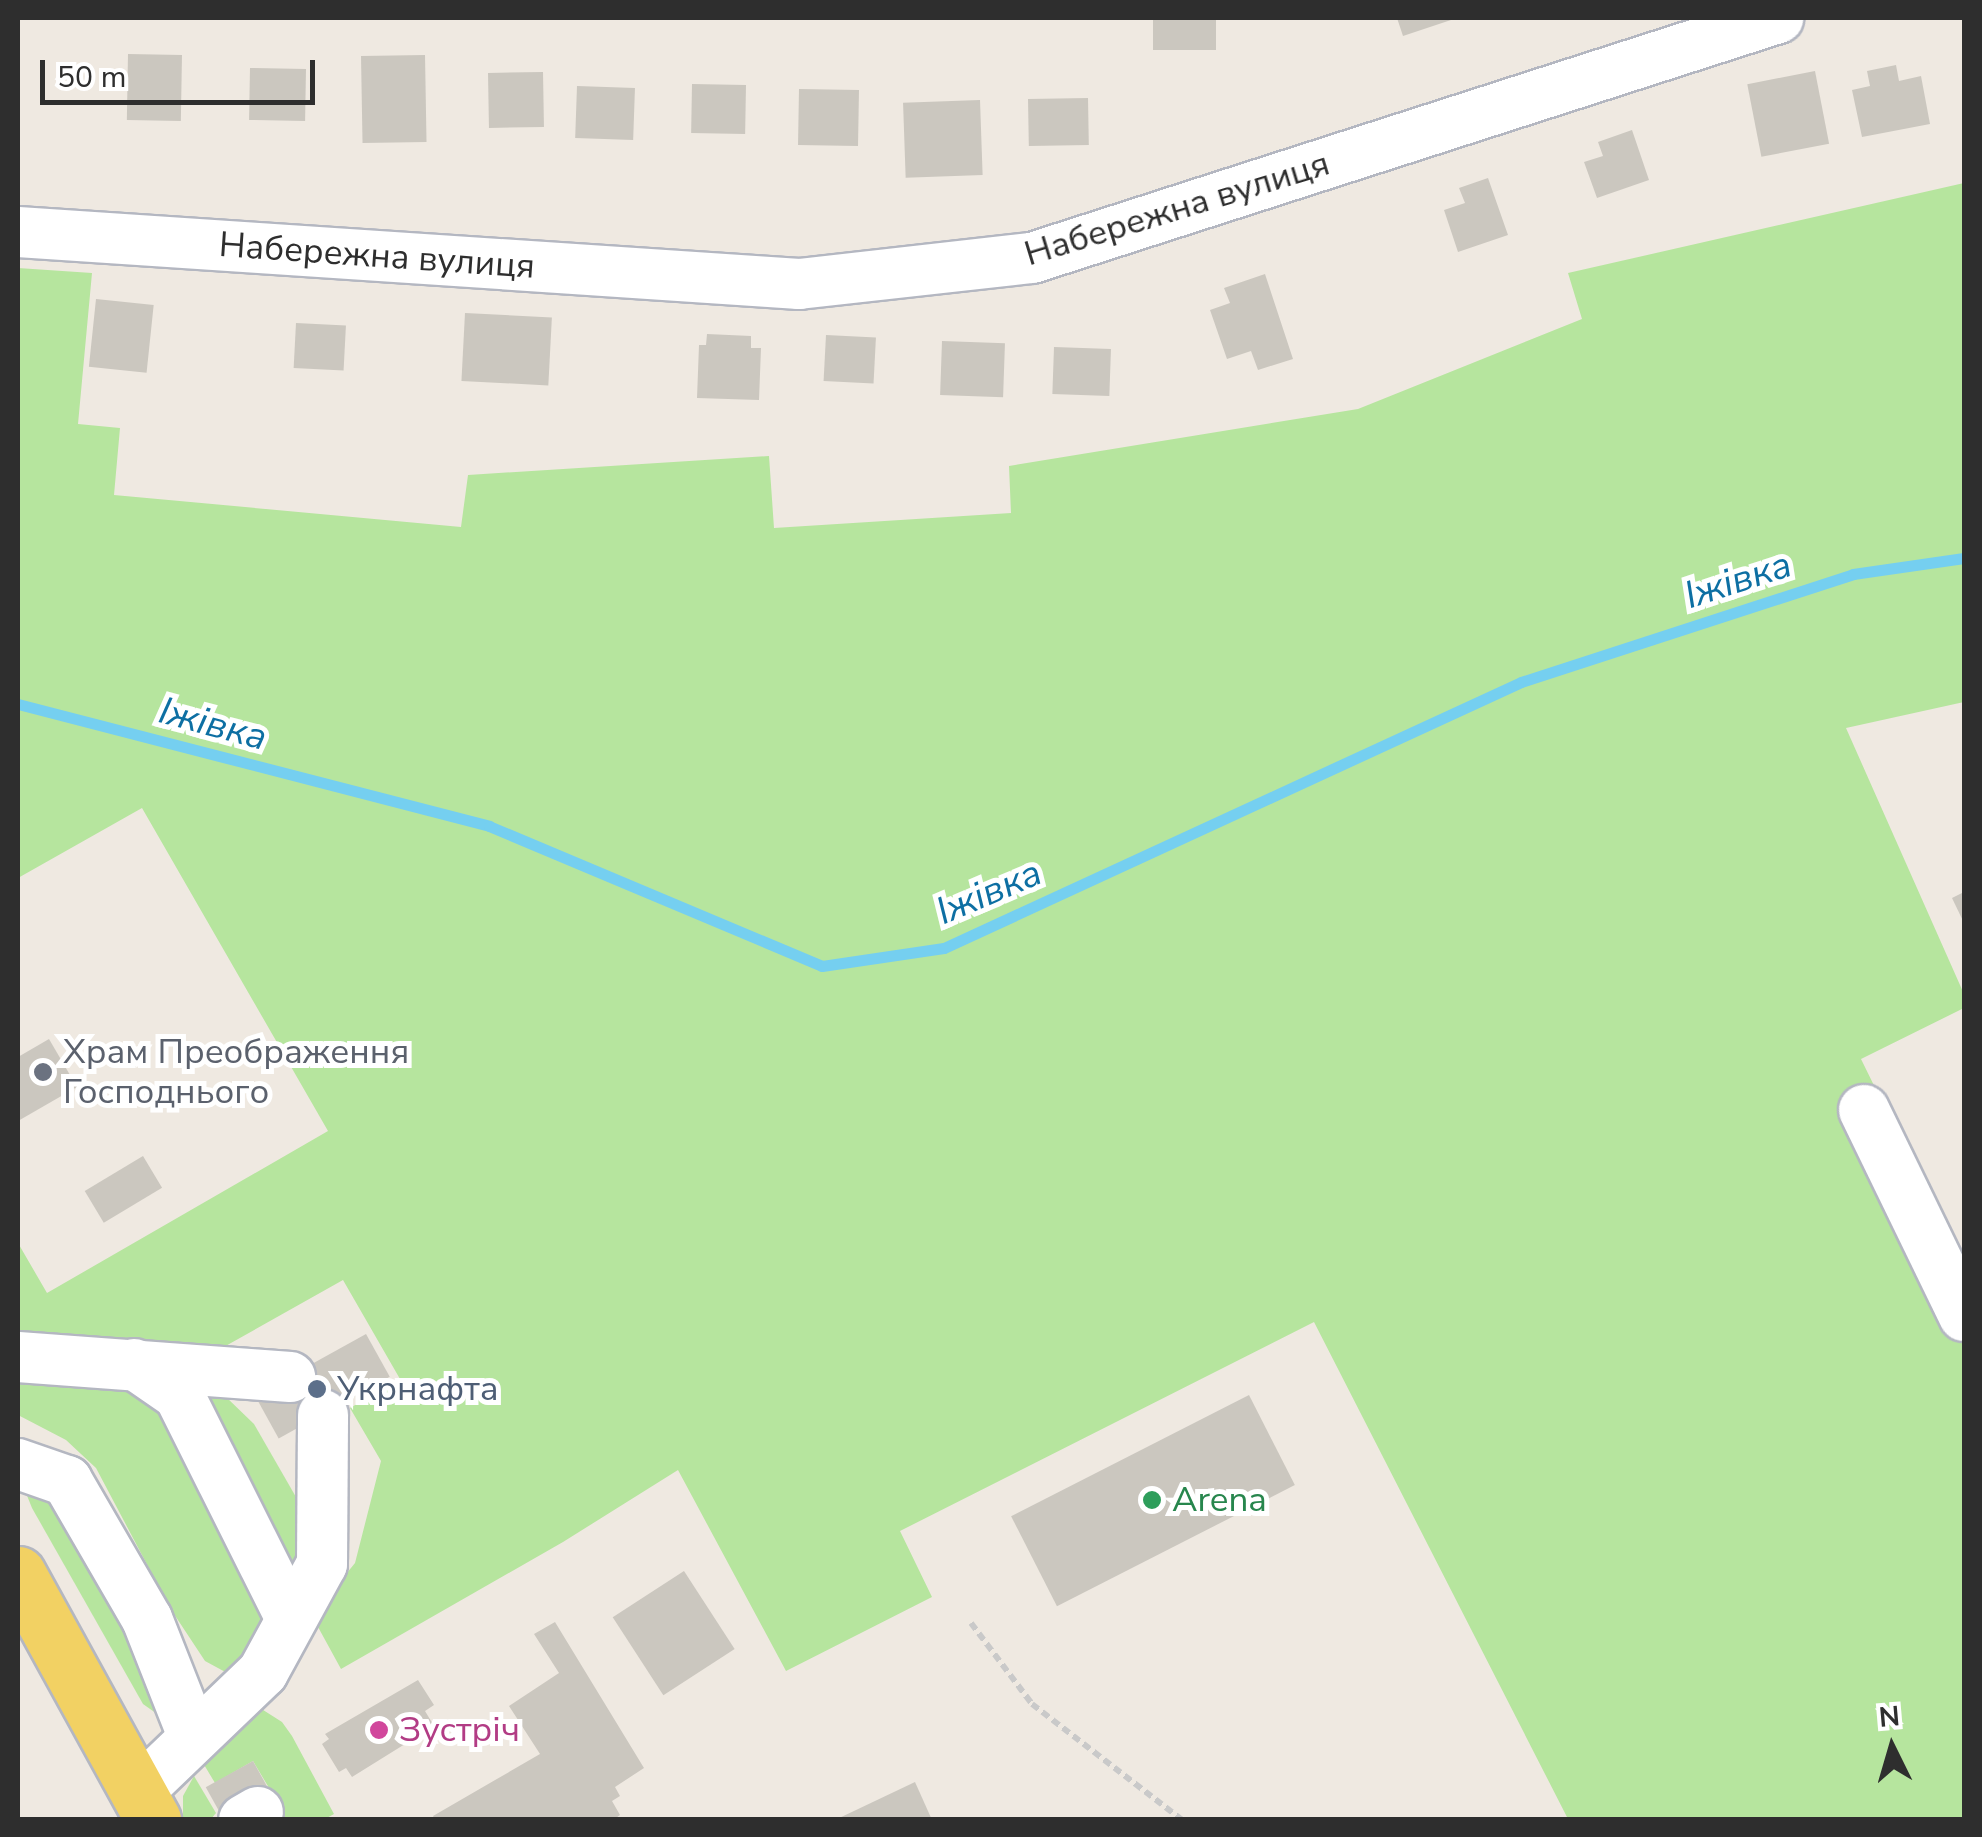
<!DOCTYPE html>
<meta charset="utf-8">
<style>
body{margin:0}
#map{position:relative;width:1982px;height:1837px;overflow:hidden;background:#efe9e1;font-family:"Nunito Sans",sans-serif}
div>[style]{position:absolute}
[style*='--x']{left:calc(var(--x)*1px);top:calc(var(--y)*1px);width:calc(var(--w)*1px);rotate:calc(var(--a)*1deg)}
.green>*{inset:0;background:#b6e59e}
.stream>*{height:11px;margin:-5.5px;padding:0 5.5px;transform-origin:5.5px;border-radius:5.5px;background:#75cff0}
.building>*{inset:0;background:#cbc7bf;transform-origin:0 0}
.path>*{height:6px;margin-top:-3px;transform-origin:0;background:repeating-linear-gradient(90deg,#c9c9c9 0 8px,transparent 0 13px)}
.roads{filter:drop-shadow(2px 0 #b4b7c1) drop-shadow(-2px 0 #b4b7c1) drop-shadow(0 2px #b4b7c1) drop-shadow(0 -2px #b4b7c1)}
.minor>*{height:50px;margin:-25px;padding:0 25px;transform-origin:25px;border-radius:25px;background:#fff}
.major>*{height:55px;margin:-27.5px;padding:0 27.5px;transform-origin:27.5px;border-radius:27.5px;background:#f2d163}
.dots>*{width:28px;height:28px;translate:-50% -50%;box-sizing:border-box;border:5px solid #fff;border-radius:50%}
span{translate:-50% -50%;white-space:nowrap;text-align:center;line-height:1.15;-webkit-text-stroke:10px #fff;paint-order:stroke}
.street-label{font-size:35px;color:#2e2e2e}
.worship-label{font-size:35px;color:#5b616d}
.left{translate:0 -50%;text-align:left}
.service-label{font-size:35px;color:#4e5e75}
.leisure-label{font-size:35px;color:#27864d}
.hotel-label{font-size:35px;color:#b23c85}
.water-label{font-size:38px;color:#0d6fa3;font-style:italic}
.frame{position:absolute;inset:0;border:20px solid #2e2e2e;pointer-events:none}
.north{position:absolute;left:1842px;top:1697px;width:100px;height:100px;-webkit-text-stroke:8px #fff;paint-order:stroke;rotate:355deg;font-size:28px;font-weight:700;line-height:40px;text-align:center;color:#2e2e2e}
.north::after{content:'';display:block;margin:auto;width:35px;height:45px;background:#2e2e2e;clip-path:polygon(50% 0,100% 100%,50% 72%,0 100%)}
.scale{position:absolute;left:40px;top:60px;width:275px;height:45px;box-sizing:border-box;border:5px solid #2e2e2e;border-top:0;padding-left:12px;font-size:30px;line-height:35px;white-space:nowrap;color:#2e2e2e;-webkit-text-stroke:8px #fff;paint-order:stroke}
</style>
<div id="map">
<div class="green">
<i style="clip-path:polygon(1964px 183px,1964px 702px,1846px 728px,1964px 994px,1964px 1008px,1861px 1059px,1964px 1269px,1964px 1819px,1568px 1819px,1314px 1322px,900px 1531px,932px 1597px,786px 1671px,678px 1470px,563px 1542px,341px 1669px,312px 1616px,355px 1563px,381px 1461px,350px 1408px,400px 1379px,343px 1280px,222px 1348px,18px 1331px,18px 1243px,47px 1293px,328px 1131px,142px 808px,18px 878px,18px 268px,92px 273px,78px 424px,120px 428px,114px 495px,461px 527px,468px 475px,769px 456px,774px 528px,1011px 513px,1009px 466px,1358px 409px,1582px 319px,1568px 273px)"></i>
<i style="clip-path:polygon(18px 1382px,134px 1384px,154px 1393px,274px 1639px,229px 1674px,205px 1661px,170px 1608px,96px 1468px,66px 1440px,18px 1415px)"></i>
<i style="clip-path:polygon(203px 1391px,225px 1396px,254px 1424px,300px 1504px,307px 1528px,292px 1581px)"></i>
<i style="clip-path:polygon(38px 1478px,133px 1641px,160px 1716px,143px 1704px,32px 1508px,26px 1493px)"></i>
<i style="clip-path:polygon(260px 1708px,282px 1722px,292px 1736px,334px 1814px,325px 1819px,264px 1819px,272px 1793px,253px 1761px,215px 1783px,203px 1763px)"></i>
<i style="clip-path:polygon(194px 1776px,216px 1813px,211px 1819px,183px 1819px,183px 1796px)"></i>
</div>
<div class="stream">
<i style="--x:18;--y:704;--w:487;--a:14.5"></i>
<i style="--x:489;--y:826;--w:361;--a:22.8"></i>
<i style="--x:822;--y:966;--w:123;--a:-8.4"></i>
<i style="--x:944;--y:948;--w:635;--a:-24.75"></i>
<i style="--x:1521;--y:682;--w:349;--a:-18"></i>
<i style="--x:1853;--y:574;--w:112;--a:-8.2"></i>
</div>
<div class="building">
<i style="left:1153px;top:18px;width:63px;height:32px"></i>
<i style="clip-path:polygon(1397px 18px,1457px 18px,1403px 36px)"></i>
<i style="left:128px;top:54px;width:54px;height:66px;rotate:1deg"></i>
<i style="left:425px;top:55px;width:87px;height:64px;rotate:89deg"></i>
<i style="clip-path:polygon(1896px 65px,1899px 81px,1921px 76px,1930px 124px,1862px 137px,1852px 90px,1870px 86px,1867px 71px)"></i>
<i style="left:250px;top:68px;width:56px;height:52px;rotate:1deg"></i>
<i style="left:1815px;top:71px;width:74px;height:69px;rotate:79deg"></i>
<i style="left:543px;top:72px;width:55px;height:55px;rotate:89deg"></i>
<i style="left:692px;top:84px;width:54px;height:49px;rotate:1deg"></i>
<i style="left:577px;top:86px;width:58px;height:52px;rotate:2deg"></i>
<i style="left:799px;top:89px;width:60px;height:56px;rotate:1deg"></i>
<i style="left:1088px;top:98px;width:47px;height:60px;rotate:89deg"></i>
<i style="left:980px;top:100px;width:75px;height:77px;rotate:88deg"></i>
<i style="clip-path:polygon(1632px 130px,1649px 180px,1597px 198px,1584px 162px,1603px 156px,1598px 142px)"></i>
<i style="clip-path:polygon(1488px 178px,1508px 235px,1458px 252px,1444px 210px,1465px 203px,1459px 188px)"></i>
<i style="clip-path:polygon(1265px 274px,1293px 359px,1258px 370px,1251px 351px,1227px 359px,1210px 310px,1230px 303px,1224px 288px)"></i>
<i style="left:96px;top:299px;width:58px;height:68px;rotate:6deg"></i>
<i style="left:465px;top:313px;width:87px;height:68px;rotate:3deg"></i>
<i style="left:296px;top:323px;width:50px;height:45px;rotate:3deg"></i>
<i style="clip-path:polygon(707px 334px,751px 336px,751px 348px,761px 348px,759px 400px,697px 398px,699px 345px,706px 345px)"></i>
<i style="left:826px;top:335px;width:50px;height:46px;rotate:3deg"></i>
<i style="left:942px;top:341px;width:63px;height:54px;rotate:2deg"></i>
<i style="left:1054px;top:347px;width:57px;height:47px;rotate:2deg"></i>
<i style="clip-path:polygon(1964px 892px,1964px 923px,1952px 898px)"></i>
<i style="clip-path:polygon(49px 1039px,77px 1087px,18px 1121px,18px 1057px)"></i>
<i style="left:143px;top:1156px;width:37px;height:68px;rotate:59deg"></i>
<i style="left:366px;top:1334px;width:49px;height:127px;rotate:61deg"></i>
<i style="left:1249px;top:1395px;width:101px;height:267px;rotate:63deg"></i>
<i style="left:684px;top:1571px;width:93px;height:85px;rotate:57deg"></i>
<i style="clip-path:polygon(555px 1622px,644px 1768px,615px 1787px,620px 1796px,612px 1801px,620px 1815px,613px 1820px,435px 1820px,433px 1816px,540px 1754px,509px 1706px,559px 1673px,534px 1634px)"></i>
<i style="clip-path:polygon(418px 1680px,434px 1705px,425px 1711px,434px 1726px,352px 1777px,346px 1768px,339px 1772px,322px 1744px,329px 1739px,325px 1734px)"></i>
<i style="left:253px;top:1761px;width:37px;height:54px;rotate:61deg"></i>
<i style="clip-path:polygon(915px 1782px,932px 1820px,835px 1820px)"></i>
</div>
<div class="path">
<i style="--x:971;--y:1623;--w:101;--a:53"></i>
<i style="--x:1032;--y:1704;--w:190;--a:37.7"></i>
</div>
<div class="roads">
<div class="minor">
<i style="--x:18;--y:232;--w:783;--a:3.81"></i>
<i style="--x:799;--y:284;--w:234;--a:-6.4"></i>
<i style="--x:1032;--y:258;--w:784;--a:-17.83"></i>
<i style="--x:1864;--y:1110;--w:229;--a:64.1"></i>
<i style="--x:18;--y:1357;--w:273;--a:4.2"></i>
<i style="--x:134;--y:1364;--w:55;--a:34.6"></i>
<i style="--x:179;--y:1395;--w:250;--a:63.4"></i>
<i style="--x:18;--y:1464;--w:52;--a:19.1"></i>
<i style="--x:67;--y:1481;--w:160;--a:59.9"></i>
<i style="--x:147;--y:1619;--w:126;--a:68.5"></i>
<i style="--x:138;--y:1792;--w:173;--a:-43.8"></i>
<i style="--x:263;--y:1672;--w:123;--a:-61.4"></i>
<i style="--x:322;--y:1564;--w:149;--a:-89.6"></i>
<i style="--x:244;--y:1820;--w:16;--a:-30"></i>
</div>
<div class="major">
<i style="--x:18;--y:1574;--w:281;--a:61.2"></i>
</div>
</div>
<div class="dots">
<i style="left:43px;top:1072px;background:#6b7280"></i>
<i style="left:317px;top:1389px;background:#5c6f8a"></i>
<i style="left:1152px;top:1500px;background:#2e9e5b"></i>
<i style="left:379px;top:1730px;background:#d1479c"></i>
</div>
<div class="street-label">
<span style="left:1177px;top:209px;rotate:-17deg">Набережна вулиця</span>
<span style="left:377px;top:256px;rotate:4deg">Набережна вулиця</span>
</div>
<div class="worship-label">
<span class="left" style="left:63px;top:1072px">Храм Преображення<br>Господнього</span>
</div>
<div class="service-label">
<span class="left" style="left:337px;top:1389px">Укрнафта</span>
</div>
<div class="leisure-label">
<span class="left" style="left:1172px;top:1500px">Arena</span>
</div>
<div class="hotel-label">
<span class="left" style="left:399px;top:1730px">Зустріч</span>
</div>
<div class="water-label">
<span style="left:1738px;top:580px;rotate:-18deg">Іжівка</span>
<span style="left:213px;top:724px;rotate:15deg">Іжівка</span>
<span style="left:989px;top:892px;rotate:-23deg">Іжівка</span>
</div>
<div class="frame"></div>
<div class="north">N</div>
<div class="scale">50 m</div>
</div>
